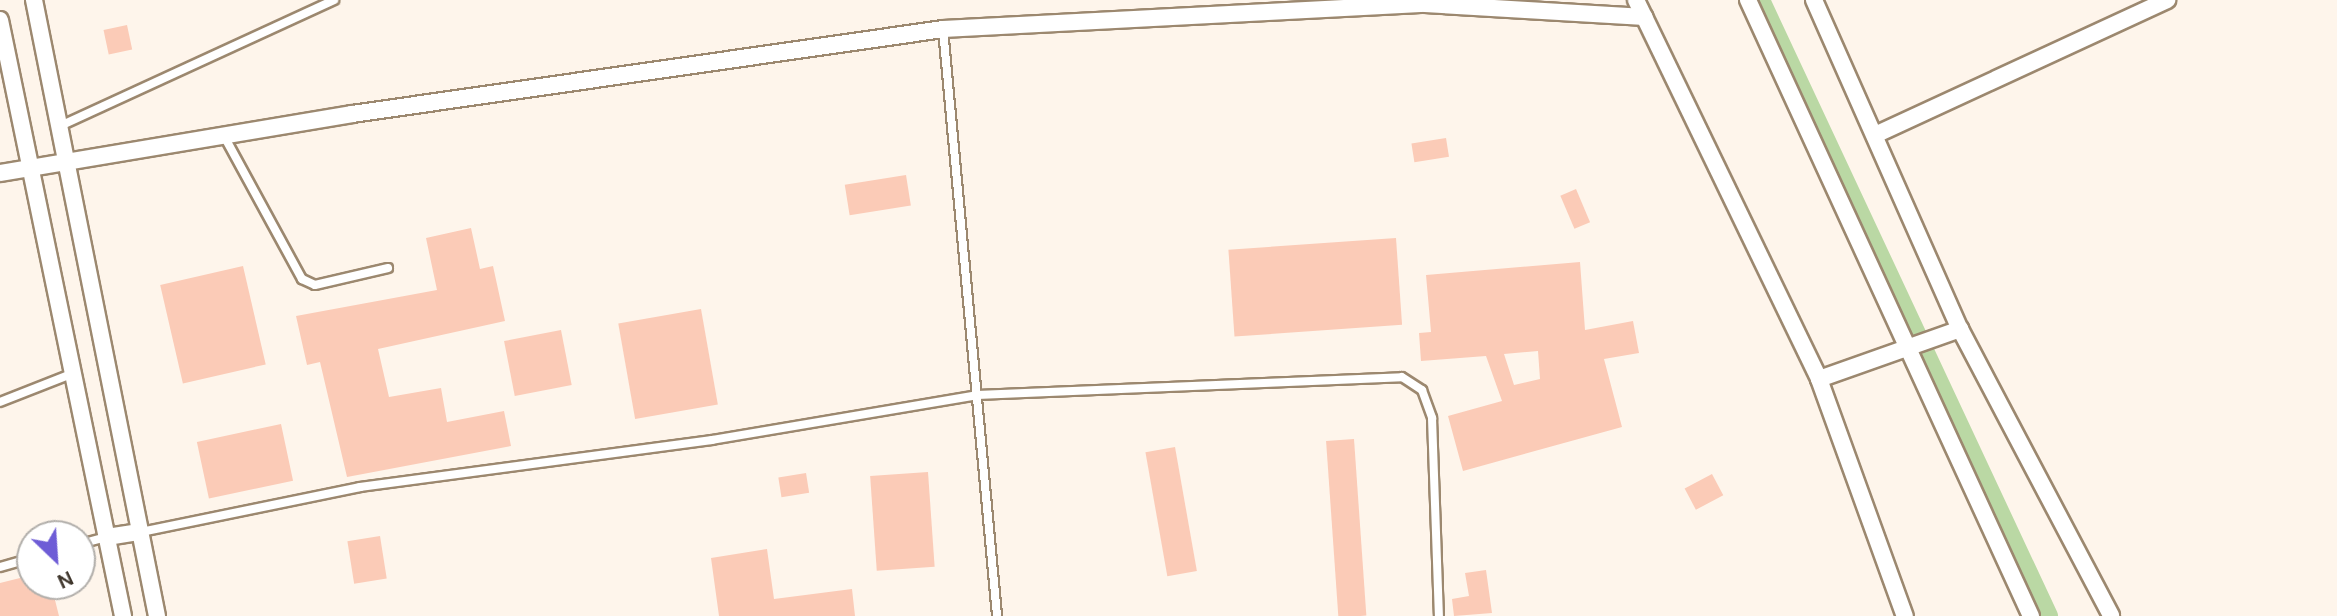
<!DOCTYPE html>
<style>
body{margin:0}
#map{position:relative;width:2337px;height:616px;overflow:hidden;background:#fef5eb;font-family:Karla,sans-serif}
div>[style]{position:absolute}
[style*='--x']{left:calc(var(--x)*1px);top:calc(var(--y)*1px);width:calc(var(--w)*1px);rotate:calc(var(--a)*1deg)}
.canal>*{height:20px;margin:-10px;padding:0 10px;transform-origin:10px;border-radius:10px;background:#bad8a4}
.building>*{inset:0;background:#fbcbb7;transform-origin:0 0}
.roads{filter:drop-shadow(2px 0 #9c886f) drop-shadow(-2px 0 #9c886f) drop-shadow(0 2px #9c886f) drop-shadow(0 -2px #9c886f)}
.lane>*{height:8px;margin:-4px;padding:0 4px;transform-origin:4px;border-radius:4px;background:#fff}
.street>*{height:16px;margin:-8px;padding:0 8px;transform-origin:8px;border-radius:8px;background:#fff}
span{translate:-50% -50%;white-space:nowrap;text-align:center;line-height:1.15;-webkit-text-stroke:7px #fff;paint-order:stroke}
.north{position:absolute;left:16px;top:520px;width:80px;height:80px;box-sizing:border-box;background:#fff;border:2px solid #b2afab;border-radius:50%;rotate:155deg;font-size:22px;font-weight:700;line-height:32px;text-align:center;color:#3f362c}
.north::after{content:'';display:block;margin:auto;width:28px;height:36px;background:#6e5cd6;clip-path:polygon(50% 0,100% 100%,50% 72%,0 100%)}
</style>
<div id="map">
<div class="canal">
<i style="--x:1760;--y:0;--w:680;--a:64.94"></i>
</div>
<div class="building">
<i style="left:127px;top:25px;width:25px;height:24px;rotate:78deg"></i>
<i style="left:1446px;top:138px;width:19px;height:35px;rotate:81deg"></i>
<i style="left:906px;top:175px;width:31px;height:62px;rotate:81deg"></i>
<i style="left:1576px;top:189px;width:36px;height:17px;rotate:67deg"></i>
<i style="clip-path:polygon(471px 228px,480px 269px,493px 266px,505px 321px,378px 349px,389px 397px,441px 388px,447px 422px,504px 411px,511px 446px,347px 477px,320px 362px,307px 365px,296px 316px,437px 290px,426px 238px)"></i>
<i style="left:1396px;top:238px;width:87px;height:168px;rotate:86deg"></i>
<i style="clip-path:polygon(evenodd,1580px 262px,1585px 330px,1633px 321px,1639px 353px,1604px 359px,1622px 427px,1463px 471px,1448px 416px,1502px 401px,1486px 356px,1421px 361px,1419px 333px,1431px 332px,1426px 275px,1580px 262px,1538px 351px,1540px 379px,1514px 385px,1504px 354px,1538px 351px)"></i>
<i style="left:243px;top:266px;width:101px;height:85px;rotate:77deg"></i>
<i style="left:701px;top:309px;width:97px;height:84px;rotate:80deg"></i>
<i style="left:561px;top:330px;width:56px;height:58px;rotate:79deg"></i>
<i style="left:281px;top:424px;width:58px;height:86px;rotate:78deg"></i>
<i style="left:1354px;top:439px;width:177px;height:28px;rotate:86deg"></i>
<i style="left:1175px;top:447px;width:126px;height:30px;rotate:80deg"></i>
<i style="left:928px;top:472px;width:95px;height:58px;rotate:86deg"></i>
<i style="left:806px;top:473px;width:20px;height:28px;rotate:81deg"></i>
<i style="left:1712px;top:474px;width:24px;height:31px;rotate:62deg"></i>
<i style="left:380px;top:536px;width:43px;height:33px;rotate:81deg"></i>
<i style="clip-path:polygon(767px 549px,774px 599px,852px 589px,855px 616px,719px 616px,711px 558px)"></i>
<i style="clip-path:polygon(1486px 570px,1492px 613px,1454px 616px,1452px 599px,1469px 596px,1465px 573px)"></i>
<i style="clip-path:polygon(32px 575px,32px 584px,51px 584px,59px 616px,0 616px,0 583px)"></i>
</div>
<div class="roads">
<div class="lane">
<i style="--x:943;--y:29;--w:589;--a:84.74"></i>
<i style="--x:58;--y:127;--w:304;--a:-24.7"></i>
<i style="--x:224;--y:136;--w:163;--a:61.4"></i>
<i style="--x:302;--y:279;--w:14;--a:25"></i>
<i style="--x:315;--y:285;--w:75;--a:-13.1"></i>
<i style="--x:0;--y:402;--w:76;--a:-21.5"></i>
<i style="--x:141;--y:532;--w:224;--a:-11.6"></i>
<i style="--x:360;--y:487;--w:355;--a:-7.6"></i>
<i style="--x:712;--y:440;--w:269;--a:-9.6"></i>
<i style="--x:977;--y:395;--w:425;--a:-2.4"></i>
<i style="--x:1402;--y:377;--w:24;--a:33"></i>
<i style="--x:1422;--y:390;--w:30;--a:70"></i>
<i style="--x:1432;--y:418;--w:198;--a:88"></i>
<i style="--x:80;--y:544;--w:27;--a:-15"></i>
<i style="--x:0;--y:567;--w:33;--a:-16"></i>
</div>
<div class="street">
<i style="--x:34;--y:0;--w:628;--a:78.71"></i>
<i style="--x:1636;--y:0;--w:421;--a:64.2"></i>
<i style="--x:1819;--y:379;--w:252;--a:70.1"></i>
<i style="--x:1748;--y:0;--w:678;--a:65.33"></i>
<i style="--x:1814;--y:0;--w:360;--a:66.1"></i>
<i style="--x:1960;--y:329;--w:324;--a:62.2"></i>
<i style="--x:0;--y:20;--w:609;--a:78.34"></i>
<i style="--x:1875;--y:135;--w:322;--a:-24.8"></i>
<i style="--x:0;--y:173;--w:357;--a:-9.5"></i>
<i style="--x:352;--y:114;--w:597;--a:-8.18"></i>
<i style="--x:943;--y:29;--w:483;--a:-3"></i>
<i style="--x:1425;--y:4;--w:220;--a:3.4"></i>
<i style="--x:1819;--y:379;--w:150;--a:-19.5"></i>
<i style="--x:107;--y:537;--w:33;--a:-9"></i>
</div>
</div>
<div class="north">N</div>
</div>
